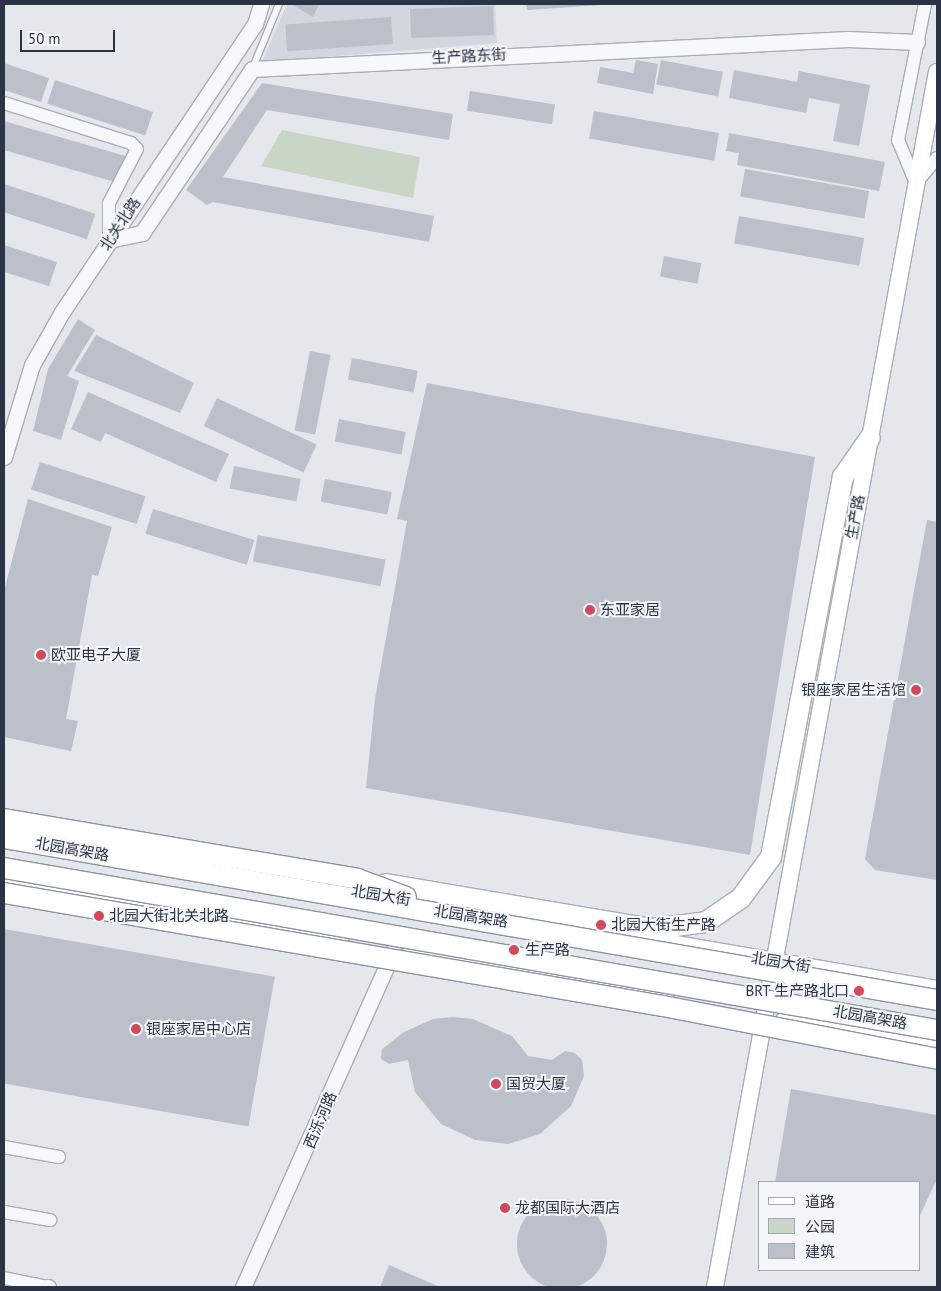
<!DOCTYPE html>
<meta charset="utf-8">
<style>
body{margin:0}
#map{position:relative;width:941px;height:1291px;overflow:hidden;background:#e4e7ec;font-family:"PT Sans","Noto Sans SC",sans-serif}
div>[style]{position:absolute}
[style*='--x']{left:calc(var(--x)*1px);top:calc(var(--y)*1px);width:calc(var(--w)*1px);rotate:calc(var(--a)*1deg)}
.built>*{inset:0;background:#d2d6de}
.green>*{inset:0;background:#c9d6c5}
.building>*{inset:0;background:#bbc0ca;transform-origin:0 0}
.round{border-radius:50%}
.roads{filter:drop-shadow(1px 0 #a9aeb7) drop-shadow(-1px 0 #a9aeb7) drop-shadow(0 1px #a9aeb7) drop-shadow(0 -1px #a9aeb7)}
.service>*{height:6px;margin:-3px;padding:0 3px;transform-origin:3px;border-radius:3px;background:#f7f8fa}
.minor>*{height:12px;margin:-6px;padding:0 6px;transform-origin:6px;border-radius:6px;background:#f7f8fa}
.tertiary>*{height:15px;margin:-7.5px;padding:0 7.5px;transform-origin:7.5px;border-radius:7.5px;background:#f7f8fa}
.secondary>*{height:16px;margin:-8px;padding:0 8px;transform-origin:8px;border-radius:8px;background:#fff}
.primary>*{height:19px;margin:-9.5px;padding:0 9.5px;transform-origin:9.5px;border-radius:9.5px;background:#fff}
.trunk>*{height:20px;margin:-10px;padding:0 10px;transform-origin:10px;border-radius:10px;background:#fff}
.bridges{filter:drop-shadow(1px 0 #8b94a3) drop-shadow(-1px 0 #8b94a3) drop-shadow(0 1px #8b94a3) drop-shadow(0 -1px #8b94a3)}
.trunk-bridge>*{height:20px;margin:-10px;padding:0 10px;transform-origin:10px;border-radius:10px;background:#fff}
.dots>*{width:14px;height:14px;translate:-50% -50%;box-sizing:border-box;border:2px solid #f4f6f9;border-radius:50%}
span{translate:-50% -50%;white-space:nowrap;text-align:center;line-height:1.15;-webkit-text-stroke:4px #f4f6f9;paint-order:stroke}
.street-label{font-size:15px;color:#2b3445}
.poi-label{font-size:15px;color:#2b3445}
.left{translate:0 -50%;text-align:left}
.right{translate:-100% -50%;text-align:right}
.frame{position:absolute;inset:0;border:5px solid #2b3445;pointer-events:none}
.legend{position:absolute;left:758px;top:1181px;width:162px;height:90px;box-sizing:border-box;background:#f4f6f9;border:1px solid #a4a8b1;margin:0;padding:6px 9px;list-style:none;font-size:15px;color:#2b3445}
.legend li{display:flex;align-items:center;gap:10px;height:25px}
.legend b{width:25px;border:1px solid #a4a8b1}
.scale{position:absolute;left:20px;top:30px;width:95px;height:22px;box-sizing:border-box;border:2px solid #2b3445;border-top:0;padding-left:6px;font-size:15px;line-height:18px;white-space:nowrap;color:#2b3445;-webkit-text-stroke:4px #f4f6f9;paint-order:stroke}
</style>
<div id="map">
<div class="built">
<i style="clip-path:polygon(287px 4px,495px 4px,497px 43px,262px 62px)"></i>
</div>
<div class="green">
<i style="clip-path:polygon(282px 130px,420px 157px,413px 198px,261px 166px)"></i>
</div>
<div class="building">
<i style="clip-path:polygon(291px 4px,319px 4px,313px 17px)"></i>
<i style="clip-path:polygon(526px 4px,601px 4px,601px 5px,527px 10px)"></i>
<i style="left:493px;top:6px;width:29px;height:83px;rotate:88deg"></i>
<i style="left:391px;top:17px;width:27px;height:106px;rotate:86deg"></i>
<i style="clip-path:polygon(636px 60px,658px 64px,653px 94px,597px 83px,600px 67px,633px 73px)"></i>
<i style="left:661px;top:60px;width:63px;height:25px;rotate:11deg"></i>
<i style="clip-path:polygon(4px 63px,49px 78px,41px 102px,4px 90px)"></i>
<i style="clip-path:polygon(734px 70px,797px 82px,799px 71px,870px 85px,859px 146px,833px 141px,840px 104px,809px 98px,806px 113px,729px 98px)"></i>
<i style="left:55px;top:80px;width:103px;height:25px;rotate:18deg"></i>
<i style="clip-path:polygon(262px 83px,453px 114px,449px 140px,267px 110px,223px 177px,434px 216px,429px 242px,213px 202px,207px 205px,186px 190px)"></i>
<i style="left:470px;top:91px;width:86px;height:20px;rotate:9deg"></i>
<i style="left:594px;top:111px;width:127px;height:28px;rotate:10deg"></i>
<i style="left:4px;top:121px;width:132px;height:28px;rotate:16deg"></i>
<i style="clip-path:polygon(729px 133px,885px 162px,879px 191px,737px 165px,739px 153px,726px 151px)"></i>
<i style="left:745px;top:169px;width:126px;height:28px;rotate:10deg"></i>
<i style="left:4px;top:184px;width:96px;height:27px;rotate:18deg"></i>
<i style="left:739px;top:216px;width:127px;height:28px;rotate:10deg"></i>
<i style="clip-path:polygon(4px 245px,57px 262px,49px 286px,4px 272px)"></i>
<i style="left:664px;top:256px;width:38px;height:21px;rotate:11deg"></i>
<i style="clip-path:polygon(78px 319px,95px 330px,67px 376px,79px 381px,61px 440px,33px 431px,48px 369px)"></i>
<i style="clip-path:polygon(96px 335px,194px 383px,180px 413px,74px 371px)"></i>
<i style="left:310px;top:351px;width:21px;height:81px;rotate:11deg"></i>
<i style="left:352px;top:358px;width:67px;height:22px;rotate:11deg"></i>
<i style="clip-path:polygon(427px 383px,815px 457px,750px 855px,366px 788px,375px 699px,407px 521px,397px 519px)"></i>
<i style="clip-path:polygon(88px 392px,229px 454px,216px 482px,105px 433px,101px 442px,71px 429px)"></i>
<i style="left:217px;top:398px;width:110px;height:31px;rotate:25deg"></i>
<i style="left:339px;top:419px;width:68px;height:23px;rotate:11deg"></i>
<i style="left:40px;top:462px;width:111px;height:29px;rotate:18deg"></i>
<i style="left:234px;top:466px;width:68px;height:23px;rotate:11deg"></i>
<i style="left:325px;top:479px;width:68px;height:23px;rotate:11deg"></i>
<i style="clip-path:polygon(28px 499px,112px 527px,98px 576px,92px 575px,66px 719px,78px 721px,71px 751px,4px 737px,4px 591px)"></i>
<i style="left:153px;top:509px;width:106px;height:26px;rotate:17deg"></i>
<i style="clip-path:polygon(927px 520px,937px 522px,937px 880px,875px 870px,865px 859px)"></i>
<i style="left:258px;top:535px;width:130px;height:27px;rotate:11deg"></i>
<i style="left:4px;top:929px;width:275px;height:152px;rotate:10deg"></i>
<i style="clip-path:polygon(453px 1017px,473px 1019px,512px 1036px,528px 1056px,552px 1060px,565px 1051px,575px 1053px,582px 1060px,584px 1076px,571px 1106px,540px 1134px,508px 1144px,475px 1140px,441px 1124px,415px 1092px,408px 1060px,389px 1064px,381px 1059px,382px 1049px,404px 1032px,433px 1019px)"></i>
<i style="clip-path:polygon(791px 1089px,937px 1115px,937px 1179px,920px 1215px,920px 1182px,775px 1182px)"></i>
<i class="round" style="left:517px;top:1199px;width:90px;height:90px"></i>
<i style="clip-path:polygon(389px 1265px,440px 1287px,380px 1287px)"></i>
</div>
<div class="roads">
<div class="service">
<i style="--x:253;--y:67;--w:68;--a:-67.6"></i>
</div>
<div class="minor">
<i style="--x:925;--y:4;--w:139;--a:101.2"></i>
<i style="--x:898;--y:140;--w:47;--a:67.3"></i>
<i style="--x:916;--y:183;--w:33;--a:-50"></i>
<i style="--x:4;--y:103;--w:133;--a:17.5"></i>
<i style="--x:131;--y:143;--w:8;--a:45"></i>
<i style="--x:137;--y:149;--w:61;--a:117.4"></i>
<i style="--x:109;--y:203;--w:37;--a:90"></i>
<i style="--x:4;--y:1147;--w:56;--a:10.3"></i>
<i style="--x:4;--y:1212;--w:47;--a:9.9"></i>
<i style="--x:4;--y:1278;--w:44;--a:11.8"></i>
</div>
<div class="tertiary">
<i style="--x:109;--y:240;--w:34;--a:-12"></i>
<i style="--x:142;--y:233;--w:197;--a:-56.1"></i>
<i style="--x:252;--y:69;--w:597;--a:-2.88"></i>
<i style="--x:848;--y:39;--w:69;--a:2.5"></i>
<i style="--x:4;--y:457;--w:96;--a:-73.1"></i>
<i style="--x:32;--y:365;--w:61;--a:-60.5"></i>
<i style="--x:62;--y:312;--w:347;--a:-56.2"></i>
<i style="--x:255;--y:24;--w:21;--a:-73"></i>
<i style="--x:47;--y:1287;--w:1;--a:0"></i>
<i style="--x:243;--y:1287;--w:368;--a:-65.9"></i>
</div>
<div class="secondary">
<i style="--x:715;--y:1287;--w:1235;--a:-79.65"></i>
</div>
<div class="primary">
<i style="--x:4;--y:883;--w:339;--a:9.7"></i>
<i style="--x:485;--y:912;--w:459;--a:9.8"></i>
<i style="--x:411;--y:953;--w:256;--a:9.7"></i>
<i style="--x:785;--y:1020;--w:154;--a:10.1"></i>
</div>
<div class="trunk">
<i style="--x:386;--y:884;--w:270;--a:9.6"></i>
<i style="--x:652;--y:929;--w:54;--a:-7.4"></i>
<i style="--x:706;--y:922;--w:42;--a:-34.4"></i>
<i style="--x:741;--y:898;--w:51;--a:-53.8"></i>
<i style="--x:771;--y:857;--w:387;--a:-79.3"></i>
<i style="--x:843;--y:477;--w:47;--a:-55.3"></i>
</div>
</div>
<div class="bridges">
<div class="trunk-bridge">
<i style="--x:4;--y:819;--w:358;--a:9.6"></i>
<i style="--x:357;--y:879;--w:52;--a:20.2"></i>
<i style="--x:4;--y:838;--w:947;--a:9.85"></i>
<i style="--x:4;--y:868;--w:947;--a:9.85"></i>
<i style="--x:4;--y:893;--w:669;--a:9.73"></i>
<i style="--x:663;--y:1006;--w:279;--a:10.9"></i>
</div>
</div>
<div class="dots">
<i style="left:590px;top:610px;background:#d1495b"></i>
<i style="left:41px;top:655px;background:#d1495b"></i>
<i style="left:916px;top:690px;background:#d1495b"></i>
<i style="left:99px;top:916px;background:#d1495b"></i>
<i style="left:601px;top:925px;background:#d1495b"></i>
<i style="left:514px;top:950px;background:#d1495b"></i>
<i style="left:859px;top:991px;background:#d1495b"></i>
<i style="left:136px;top:1029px;background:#d1495b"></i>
<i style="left:496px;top:1084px;background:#d1495b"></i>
<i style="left:505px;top:1208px;background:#d1495b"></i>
</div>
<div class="street-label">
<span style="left:469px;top:56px;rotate:-3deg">生产路东街</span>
<span style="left:120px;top:224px;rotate:-57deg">北关北路</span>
<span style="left:855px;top:517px;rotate:-80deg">生产路</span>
<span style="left:72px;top:849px;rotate:10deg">北园高架路</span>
<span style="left:381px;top:895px;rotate:9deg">北园大街</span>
<span style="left:471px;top:916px;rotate:9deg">北园高架路</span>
<span style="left:781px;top:962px;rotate:9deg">北园大街</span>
<span style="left:870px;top:1017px;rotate:10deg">北园高架路</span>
<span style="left:320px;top:1120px;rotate:-67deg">西泺河路</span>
</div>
<div class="poi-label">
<span class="left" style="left:600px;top:610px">东亚家居</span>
<span class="left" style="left:51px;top:655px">欧亚电子大厦</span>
<span class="right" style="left:906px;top:690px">银座家居生活馆</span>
<span class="left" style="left:109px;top:916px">北园大街北关北路</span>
<span class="left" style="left:611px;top:925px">北园大街生产路</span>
<span class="left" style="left:525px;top:950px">生产路</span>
<span class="right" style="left:849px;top:991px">BRT 生产路北口</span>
<span class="left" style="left:146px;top:1029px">银座家居中心店</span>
<span class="left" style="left:506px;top:1084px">国贸大厦</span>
<span class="left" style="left:515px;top:1208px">龙都国际大酒店</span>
</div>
<div class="frame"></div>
<ul class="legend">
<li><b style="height:6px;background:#fff"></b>道路</li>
<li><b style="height:14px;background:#c9d6c5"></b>公园</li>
<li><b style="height:14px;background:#bbc0ca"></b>建筑</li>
</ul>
<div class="scale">50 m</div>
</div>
